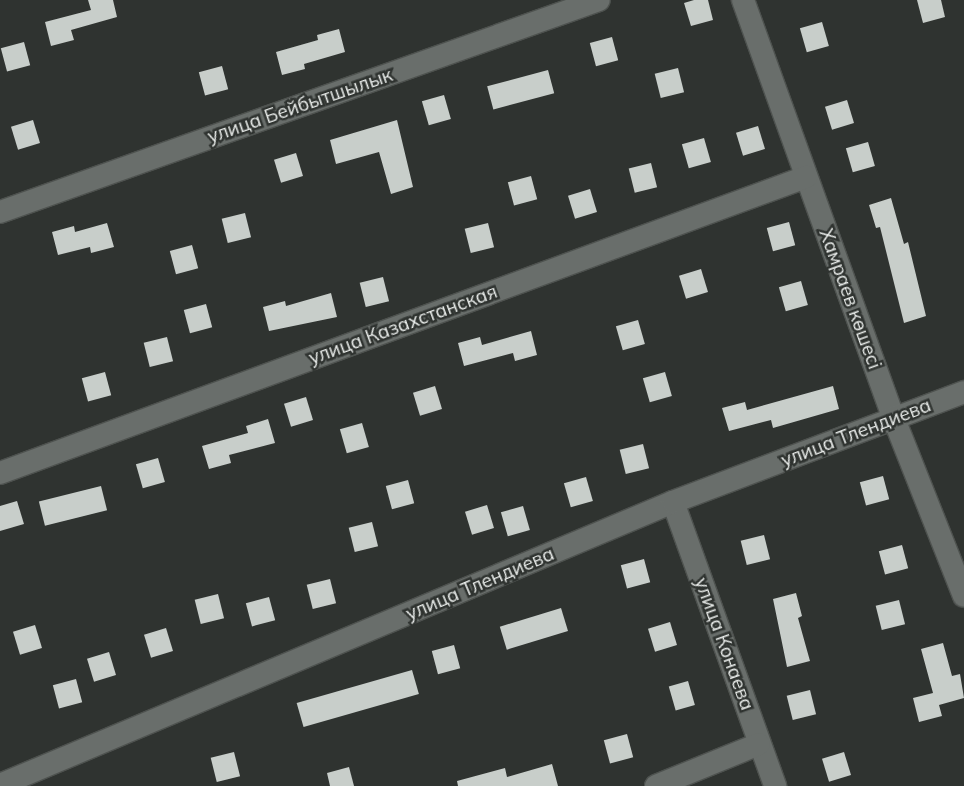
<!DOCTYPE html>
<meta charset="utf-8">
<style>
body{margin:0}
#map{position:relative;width:964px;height:786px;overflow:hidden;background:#2f3330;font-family:Mulish,sans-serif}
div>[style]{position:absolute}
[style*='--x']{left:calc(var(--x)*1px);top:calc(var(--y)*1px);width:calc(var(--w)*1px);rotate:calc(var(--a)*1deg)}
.building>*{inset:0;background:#c8ceca;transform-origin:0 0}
.roads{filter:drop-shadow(1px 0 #4e524f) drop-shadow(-1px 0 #4e524f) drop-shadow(0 1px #4e524f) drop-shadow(0 -1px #4e524f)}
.street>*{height:22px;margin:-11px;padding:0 11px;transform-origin:11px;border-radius:11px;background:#696e6b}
span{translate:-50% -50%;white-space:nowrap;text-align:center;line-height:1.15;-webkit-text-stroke:5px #2f3330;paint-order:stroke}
.street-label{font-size:19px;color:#eaedeb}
</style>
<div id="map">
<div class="building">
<i style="clip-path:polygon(88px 0,113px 0,117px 17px,71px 30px,74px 40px,51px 46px,45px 22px,91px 10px)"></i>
<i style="clip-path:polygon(694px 0,708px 0,713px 20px,691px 26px,684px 3px)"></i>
<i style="clip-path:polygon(917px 0,941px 0,945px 17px,923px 23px)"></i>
<i style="left:822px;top:22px;width:25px;height:23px;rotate:74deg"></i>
<i style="clip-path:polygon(339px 29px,345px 52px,304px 64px,305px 69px,282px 75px,276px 52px,318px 40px,317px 35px)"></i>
<i style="left:612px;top:37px;width:24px;height:23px;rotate:75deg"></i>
<i style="left:24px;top:42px;width:24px;height:24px;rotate:75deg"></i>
<i style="left:222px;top:66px;width:24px;height:24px;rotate:75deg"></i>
<i style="left:678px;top:68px;width:25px;height:24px;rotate:76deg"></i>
<i style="left:548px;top:70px;width:24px;height:63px;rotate:75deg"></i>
<i style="left:444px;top:95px;width:25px;height:23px;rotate:74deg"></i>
<i style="left:847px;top:100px;width:24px;height:23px;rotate:73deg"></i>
<i style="left:33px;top:120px;width:24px;height:23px;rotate:73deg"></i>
<i style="clip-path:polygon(397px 120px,413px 187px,391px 194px,379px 152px,336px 164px,330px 140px)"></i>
<i style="left:758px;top:126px;width:24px;height:23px;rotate:73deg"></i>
<i style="left:704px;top:138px;width:25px;height:23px;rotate:74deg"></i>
<i style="left:868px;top:142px;width:25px;height:23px;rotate:74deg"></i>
<i style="left:296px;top:153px;width:24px;height:23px;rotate:73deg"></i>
<i style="left:651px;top:163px;width:25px;height:23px;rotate:76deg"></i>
<i style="left:531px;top:176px;width:24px;height:24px;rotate:75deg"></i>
<i style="left:590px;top:189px;width:24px;height:23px;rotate:73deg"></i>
<i style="clip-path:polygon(891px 198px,904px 244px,908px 242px,926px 316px,904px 323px,880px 227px,876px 228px,869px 205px)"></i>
<i style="left:245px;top:213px;width:25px;height:24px;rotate:76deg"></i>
<i style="left:789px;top:222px;width:24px;height:23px;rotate:75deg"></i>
<i style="clip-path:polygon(107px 223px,114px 247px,91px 253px,90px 247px,58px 255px,52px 232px,74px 226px,75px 232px)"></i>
<i style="left:488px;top:223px;width:25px;height:24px;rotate:76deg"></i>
<i style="left:192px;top:245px;width:24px;height:23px;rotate:75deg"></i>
<i style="left:701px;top:269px;width:24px;height:23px;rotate:73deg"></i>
<i style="left:383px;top:277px;width:25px;height:24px;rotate:76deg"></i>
<i style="left:801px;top:281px;width:25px;height:23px;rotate:74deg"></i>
<i style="clip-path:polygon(331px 293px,337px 317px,269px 331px,263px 307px,285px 301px,286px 306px)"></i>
<i style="left:206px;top:304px;width:24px;height:23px;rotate:75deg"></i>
<i style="left:638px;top:320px;width:25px;height:23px;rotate:74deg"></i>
<i style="clip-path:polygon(531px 331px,537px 355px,515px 361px,513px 353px,464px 366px,458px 343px,480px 337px,482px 345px)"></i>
<i style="left:167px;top:337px;width:25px;height:24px;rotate:76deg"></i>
<i style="left:105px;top:372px;width:24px;height:24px;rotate:75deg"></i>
<i style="left:665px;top:372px;width:25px;height:23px;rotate:74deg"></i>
<i style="left:435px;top:386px;width:24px;height:23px;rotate:73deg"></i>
<i style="clip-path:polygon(833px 386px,839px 409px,773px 428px,771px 420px,729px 431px,722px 408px,745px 402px,747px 410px)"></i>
<i style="left:306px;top:397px;width:24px;height:23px;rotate:73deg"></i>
<i style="clip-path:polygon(268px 419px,275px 443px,229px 455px,231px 463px,209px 469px,202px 446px,248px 433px,246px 426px)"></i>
<i style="left:362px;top:423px;width:25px;height:23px;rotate:74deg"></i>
<i style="left:643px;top:444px;width:25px;height:24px;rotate:76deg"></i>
<i style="left:158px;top:458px;width:25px;height:23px;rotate:74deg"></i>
<i style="left:883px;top:476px;width:24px;height:24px;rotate:75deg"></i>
<i style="left:586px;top:477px;width:25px;height:23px;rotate:74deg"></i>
<i style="left:408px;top:480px;width:24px;height:23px;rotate:75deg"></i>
<i style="left:101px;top:486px;width:25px;height:64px;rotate:76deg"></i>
<i style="clip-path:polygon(17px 501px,24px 524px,0 531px,0 506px)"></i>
<i style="left:487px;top:505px;width:24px;height:23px;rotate:73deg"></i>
<i style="left:523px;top:506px;width:25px;height:23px;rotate:74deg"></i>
<i style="left:372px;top:522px;width:25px;height:24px;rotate:76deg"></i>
<i style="left:764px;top:535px;width:25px;height:24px;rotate:76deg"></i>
<i style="left:902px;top:545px;width:24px;height:24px;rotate:75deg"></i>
<i style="left:644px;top:559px;width:24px;height:24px;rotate:75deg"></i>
<i style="left:330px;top:579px;width:25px;height:24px;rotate:76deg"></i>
<i style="clip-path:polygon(796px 593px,802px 616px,798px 618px,810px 661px,787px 667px,773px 599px)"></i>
<i style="left:218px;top:594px;width:25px;height:24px;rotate:76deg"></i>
<i style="left:269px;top:597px;width:24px;height:24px;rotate:75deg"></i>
<i style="left:899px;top:600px;width:25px;height:24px;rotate:76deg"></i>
<i style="left:561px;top:608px;width:24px;height:64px;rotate:73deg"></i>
<i style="left:670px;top:622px;width:24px;height:23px;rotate:73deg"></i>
<i style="left:35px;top:625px;width:24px;height:23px;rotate:73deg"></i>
<i style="left:166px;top:628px;width:24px;height:23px;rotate:73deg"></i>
<i style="clip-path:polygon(943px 643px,952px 676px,960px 674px,964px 698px,939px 705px,942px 716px,919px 722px,913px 698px,933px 693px,921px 649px)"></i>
<i style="left:454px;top:645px;width:24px;height:23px;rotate:75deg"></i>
<i style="left:109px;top:652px;width:24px;height:23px;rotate:73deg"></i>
<i style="left:412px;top:670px;width:25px;height:120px;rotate:74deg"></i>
<i style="left:76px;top:679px;width:24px;height:24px;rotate:75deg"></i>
<i style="left:688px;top:681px;width:25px;height:20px;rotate:74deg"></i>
<i style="left:810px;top:690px;width:25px;height:24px;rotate:76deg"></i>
<i style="left:627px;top:734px;width:24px;height:24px;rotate:75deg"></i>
<i style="left:234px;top:752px;width:25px;height:24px;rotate:76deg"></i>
<i style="left:844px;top:752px;width:24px;height:23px;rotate:73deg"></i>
<i style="clip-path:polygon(552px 764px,558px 786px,458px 786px,457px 781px,505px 768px,507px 777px)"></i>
<i style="clip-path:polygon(349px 767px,354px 786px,330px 786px,327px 773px)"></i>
</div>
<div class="roads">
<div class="street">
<i style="--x:743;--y:0;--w:445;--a:70.2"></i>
<i style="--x:894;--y:419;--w:190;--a:68.4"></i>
<i style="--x:0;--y:212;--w:635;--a:-19.49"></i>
<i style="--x:0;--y:473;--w:859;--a:-20.17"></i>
<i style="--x:673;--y:502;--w:302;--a:70.2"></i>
<i style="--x:0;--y:785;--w:730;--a:-22.81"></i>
<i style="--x:673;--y:502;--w:311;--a:-20.7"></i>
<i style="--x:656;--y:786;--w:111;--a:-22.2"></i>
</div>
</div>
<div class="street-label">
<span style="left:300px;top:106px;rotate:-19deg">улица Бейбытшылык</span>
<span style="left:850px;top:299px;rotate:70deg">Хамраев көшесі</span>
<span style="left:403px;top:325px;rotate:-20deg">улица Казахстанская</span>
<span style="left:856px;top:433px;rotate:-21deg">улица Тлендиева</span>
<span style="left:480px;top:584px;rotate:-23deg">улица Тлендиева</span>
<span style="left:724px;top:644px;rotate:70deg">улица Конаева</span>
</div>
</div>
